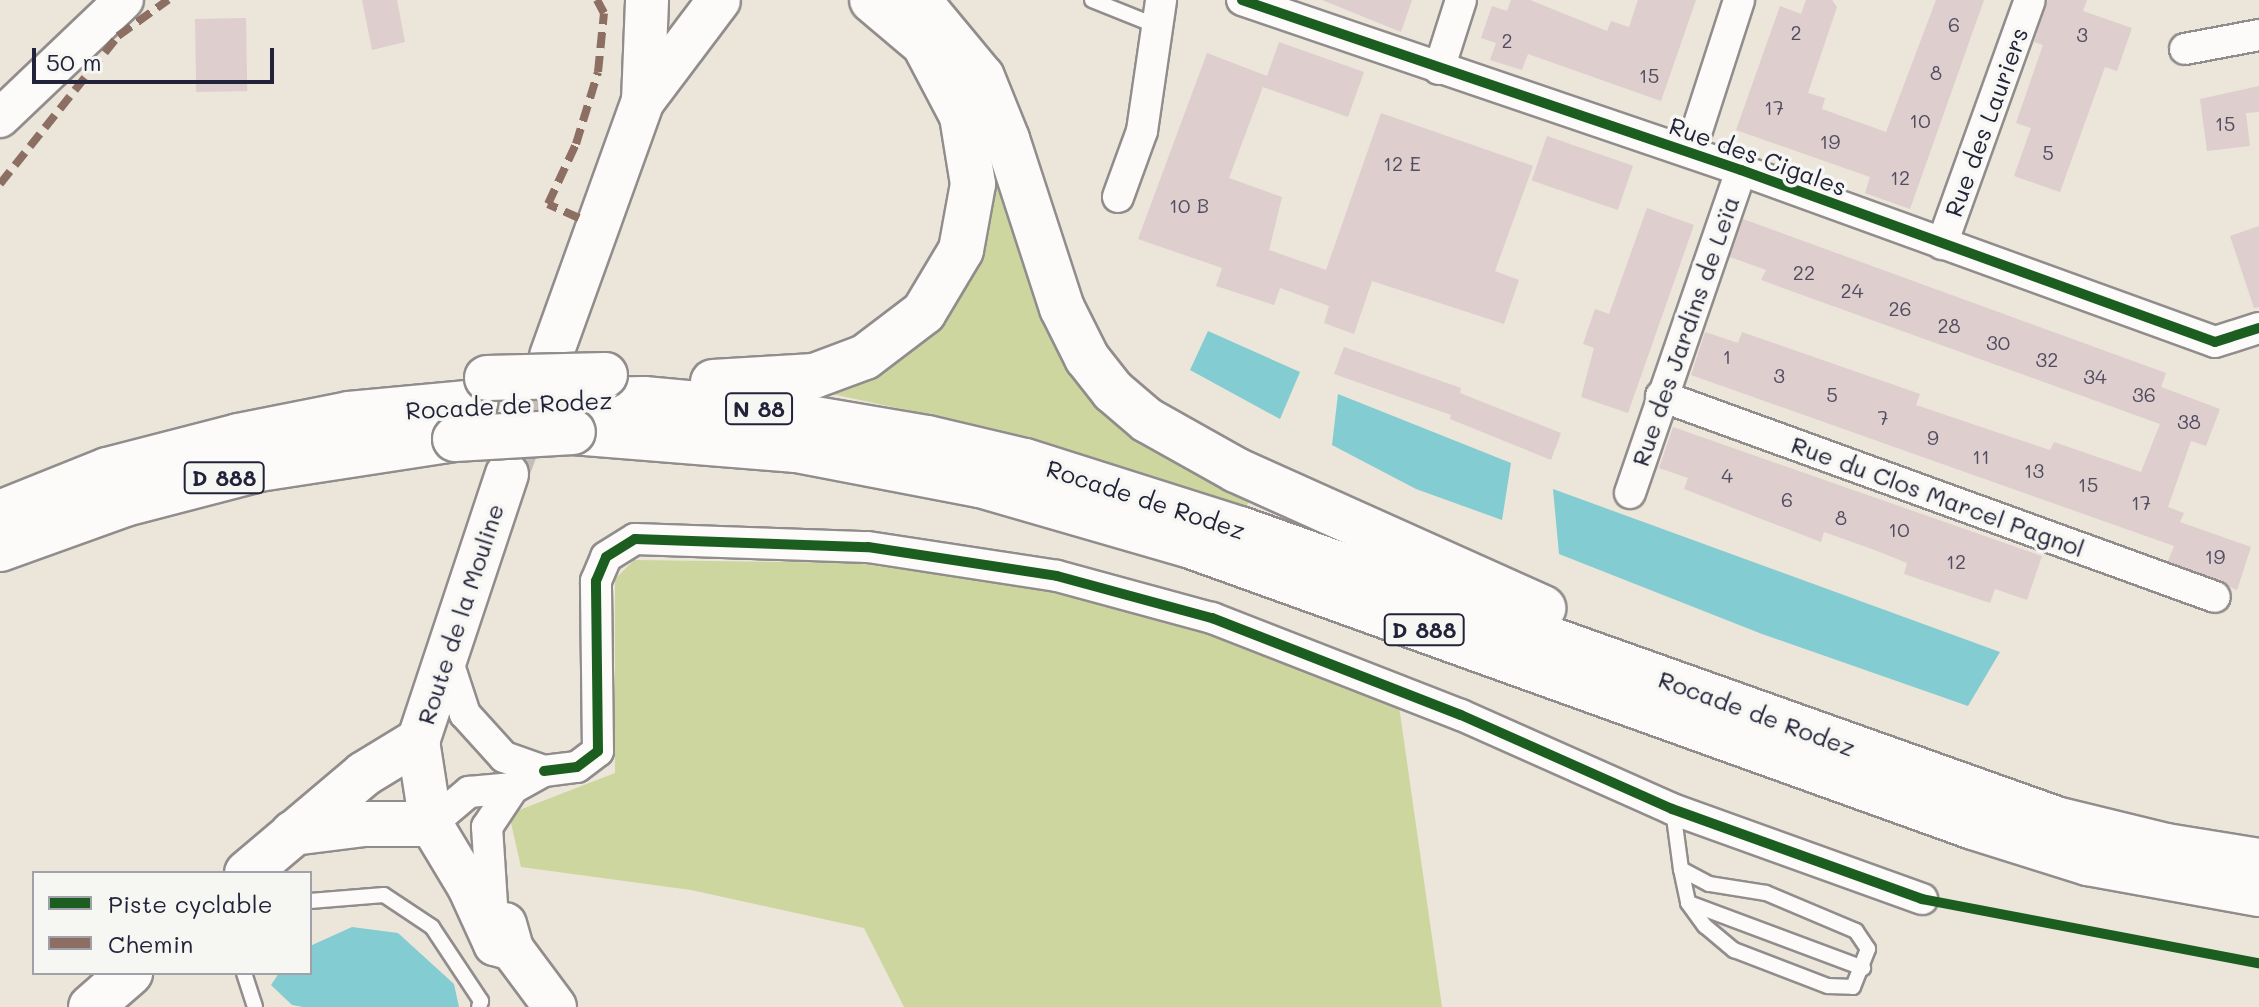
<!DOCTYPE html>
<meta charset="utf-8">
<style>
body{margin:0}
#map{position:relative;width:2259px;height:1007px;overflow:hidden;background:#ece5da;font-family:Mali,sans-serif}
div>[style]{position:absolute}
[style*='--x']{left:calc(var(--x)*1px);top:calc(var(--y)*1px);width:calc(var(--w)*1px);rotate:calc(var(--a)*1deg)}
.green>*{inset:0;background:#cdd69e}
.water>*{inset:0;background:#82ccd2}
.building>*{inset:0;background:#decece;transform-origin:0 0}
.secondary-tunnel>*{height:42px;margin-top:-21px;transform-origin:0;background:repeating-linear-gradient(90deg,#c4beba 0 42px,transparent 0 63px)}
.roads{filter:drop-shadow(2px 0 #918d8c) drop-shadow(-2px 0 #918d8c) drop-shadow(0 2px #918d8c) drop-shadow(0 -2px #918d8c)}
.service>*{height:14px;margin:-7px;padding:0 7px;transform-origin:7px;border-radius:7px;background:#fcfbf9}
.minor>*{height:30px;margin:-15px;padding:0 15px;transform-origin:15px;border-radius:15px;background:#fcfbf9}
.tertiary>*{height:38px;margin:-19px;padding:0 19px;transform-origin:19px;border-radius:19px;background:#fcfbf9}
.secondary>*{height:42px;margin:-21px;padding:0 21px;transform-origin:21px;border-radius:21px;background:#fcfbf9}
.trunk>*{height:44px;margin:-22px;padding:0 22px;transform-origin:22px;border-radius:22px;background:#fcfbf9}
.bridges{filter:drop-shadow(2px 0 #918d8c) drop-shadow(-2px 0 #918d8c) drop-shadow(0 2px #918d8c) drop-shadow(0 -2px #918d8c)}
.trunk-bridge>*{height:44px;margin:-22px;padding:0 22px;transform-origin:22px;border-radius:22px;background:#fcfbf9}
.quiet>*{height:8px;margin-top:-4px;transform-origin:0;background:repeating-linear-gradient(90deg,#8d6e63 0 16px,transparent 0 24px)}
.cycleway>*{height:10px;margin:-5px;padding:0 5px;transform-origin:5px;border-radius:5px;background:#1b5e20}
span{translate:-50% -50%;white-space:nowrap;text-align:center;line-height:1.15;-webkit-text-stroke:7px #f6f6f2;paint-order:stroke}
.number-label{font-size:20px;color:#514d60}
.number-label span{-webkit-text-stroke-width:0}
.shield-label span{padding:2px 6px;background:#f6f6f2;border:2px solid;border-radius:6px;-webkit-text-stroke-width:0}
.shield-label{font-size:22px;color:#22223b;font-weight:700}
.street-label{font-size:24px;color:#22223b}
.legend{position:absolute;left:32px;top:871px;width:280px;height:104px;box-sizing:border-box;background:#f6f6f2;border:2px solid #a1a1a9;margin:0;padding:10px 14px;list-style:none;font-size:24px;color:#22223b}
.legend li{display:flex;align-items:center;gap:16px;height:40px}
.legend b{width:40px;border:2px solid #a1a1a9}
.scale{position:absolute;left:32px;top:48px;width:242px;height:36px;box-sizing:border-box;border:4px solid #22223b;border-top:0;padding-left:10px;font-size:24px;line-height:28px;white-space:nowrap;color:#22223b;-webkit-text-stroke:6px #f6f6f2;paint-order:stroke}
</style>
<div id="map">
<div class="green">
<i style="clip-path:polygon(987px 147px,1044px 304px,1250px 500px,1246px 507px,990px 428px,832px 394px,889px 360px)"></i>
<i style="clip-path:polygon(634px 560px,855px 563px,1023px 586px,1191px 625px,1399px 706px,1442px 1007px,904px 1007px,864px 928px,691px 890px,521px 867px,509px 814px,615px 773px,615px 579px)"></i>
</div>
<div class="water">
<i style="clip-path:polygon(1208px 331px,1300px 372px,1280px 419px,1190px 370px)"></i>
<i style="clip-path:polygon(1338px 394px,1511px 463px,1502px 520px,1416px 489px,1332px 445px)"></i>
<i style="clip-path:polygon(1553px 489px,2000px 652px,1968px 706px,1762px 634px,1559px 554px)"></i>
<i style="clip-path:polygon(352px 927px,398px 933px,454px 984px,459px 1007px,303px 1007px,292px 1005px,271px 985px,279px 973px,310px 973px,310px 946px)"></i>
</div>
<div class="building">
<i style="clip-path:polygon(362px 0,397px 0,405px 42px,372px 50px)"></i>
<i style="clip-path:polygon(1322px 0,1412px 0,1401px 32px)"></i>
<i style="clip-path:polygon(1511px 0,1530px 0,1607px 31px,1611px 21px,1629px 27px,1638px 0,1696px 0,1661px 101px,1528px 54px,1522px 70px,1490px 60px,1496px 43px,1481px 38px,1492px 6px,1507px 11px)"></i>
<i style="clip-path:polygon(1806px 0,1832px 0,1837px 7px,1808px 93px,1825px 98px,1822px 109px,1886px 132px,1936px 0,1984px 0,1910px 209px,1865px 193px,1870px 177px,1736px 130px,1780px 6px,1801px 14px)"></i>
<i style="clip-path:polygon(2048px 0,2087px 0,2083px 11px,2132px 28px,2117px 71px,2105px 67px,2060px 192px,2014px 176px,2031px 128px,2016px 123px,2043px 45px,2034px 42px)"></i>
<i style="left:246px;top:18px;width:73px;height:51px;rotate:89deg"></i>
<i style="clip-path:polygon(1279px 42px,1364px 72px,1348px 117px,1263px 87px,1229px 178px,1282px 197px,1269px 250px,1326px 270px,1381px 113px,1533px 166px,1495px 271px,1519px 280px,1504px 324px,1372px 281px,1354px 334px,1324px 323px,1329px 306px,1280px 288px,1274px 305px,1216px 286px,1222px 268px,1138px 239px,1207px 53px,1267px 76px)"></i>
<i style="clip-path:polygon(2259px 86px,2259px 112px,2246px 113px,2250px 146px,2207px 151px,2200px 99px)"></i>
<i style="left:1547px;top:136px;width:91px;height:47px;rotate:19deg"></i>
<i style="clip-path:polygon(1647px 208px,1694px 225px,1628px 413px,1581px 397px,1594px 348px,1583px 344px,1595px 309px,1609px 314px)"></i>
<i style="clip-path:polygon(1743px 219px,2166px 373px,2161px 387px,2220px 409px,2206px 446px,2191px 441px,2168px 507px,2184px 513px,2180px 522px,2251px 547px,2237px 590px,2168px 561px,2174px 546px,1691px 375px,1705px 332px,1738px 343px,1742px 332px,1920px 394px,1916px 405px,2050px 450px,2054px 442px,2141px 472px,2160px 424px,1761px 280px,1766px 270px,1730px 257px)"></i>
<i style="clip-path:polygon(2259px 226px,2259px 307px,2254px 308px,2230px 236px)"></i>
<i style="clip-path:polygon(1344px 347px,1461px 388px,1460px 393px,1561px 433px,1551px 460px,1450px 419px,1451px 415px,1334px 374px)"></i>
<i style="clip-path:polygon(1673px 427px,2042px 556px,2027px 600px,1995px 589px,1990px 603px,1904px 574px,1907px 563px,1872px 549px,1824px 532px,1821px 542px,1684px 489px,1688px 478px,1659px 468px)"></i>
</div>
<div class="secondary-tunnel">
<i style="--x:510;--y:468;--w:119;--a:-69.9"></i>
</div>
<div class="roads">
<div class="service">
<i style="--x:1092;--y:0;--w:72;--a:21.9"></i>
<i style="--x:1673;--y:810;--w:60;--a:82.3"></i>
<i style="--x:1681;--y:869;--w:35;--a:78"></i>
<i style="--x:1688;--y:903;--w:29;--a:54"></i>
<i style="--x:1705;--y:926;--w:38;--a:40"></i>
<i style="--x:1734;--y:950;--w:101;--a:21"></i>
<i style="--x:1828;--y:986;--w:25;--a:2"></i>
<i style="--x:1853;--y:987;--w:41;--a:-68.5"></i>
<i style="--x:1868;--y:949;--w:22;--a:-124"></i>
<i style="--x:1856;--y:931;--w:98;--a:-157.1"></i>
<i style="--x:1766;--y:893;--w:58;--a:-171"></i>
<i style="--x:1709;--y:884;--w:32;--a:-152"></i>
<i style="--x:310;--y:901;--w:74;--a:-4.6"></i>
<i style="--x:384;--y:895;--w:58;--a:33.7"></i>
<i style="--x:432;--y:927;--w:89;--a:56.5"></i>
<i style="--x:481;--y:1001;--w:6;--a:108"></i>
<i style="--x:1689;--y:903;--w:186;--a:20.5"></i>
<i style="--x:244;--y:973;--w:36;--a:72"></i>
</div>
<div class="minor">
<i style="--x:1242;--y:0;--w:527;--a:18.81"></i>
<i style="--x:1741;--y:170;--w:504;--a:19.94"></i>
<i style="--x:2215;--y:342;--w:46;--a:-17.7"></i>
<i style="--x:2185;--y:49;--w:75;--a:-10.7"></i>
<i style="--x:1439;--y:69;--w:72;--a:-72.3"></i>
<i style="--x:1690;--y:152;--w:160;--a:-72.1"></i>
<i style="--x:1118;--y:197;--w:70;--a:-70"></i>
<i style="--x:1142;--y:131;--w:132;--a:-81.7"></i>
<i style="--x:1942;--y:244;--w:259;--a:-70.2"></i>
<i style="--x:1661;--y:396;--w:589;--a:19.94"></i>
<i style="--x:1630;--y:493;--w:342;--a:-71"></i>
<i style="--x:446;--y:656;--w:61;--a:71.9"></i>
<i style="--x:465;--y:714;--w:58;--a:47.8"></i>
<i style="--x:504;--y:757;--w:42;--a:19.3"></i>
<i style="--x:544;--y:771;--w:35;--a:151"></i>
<i style="--x:513;--y:788;--w:47;--a:123.7"></i>
<i style="--x:487;--y:827;--w:78;--a:86.3"></i>
<i style="--x:544;--y:771;--w:33;--a:-7"></i>
<i style="--x:577;--y:767;--w:26;--a:-37"></i>
<i style="--x:598;--y:751;--w:170;--a:-90.7"></i>
<i style="--x:596;--y:581;--w:26;--a:-67"></i>
<i style="--x:606;--y:557;--w:34;--a:-32"></i>
<i style="--x:635;--y:539;--w:233;--a:2"></i>
<i style="--x:868;--y:547;--w:191;--a:8.7"></i>
<i style="--x:1057;--y:576;--w:161;--a:15.2"></i>
<i style="--x:1212;--y:618;--w:267;--a:21.3"></i>
<i style="--x:1461;--y:715;--w:231;--a:24"></i>
<i style="--x:1672;--y:809;--w:266;--a:19.8"></i>
<i style="--x:431;--y:824;--w:50;--a:-40.1"></i>
<i style="--x:469;--y:792;--w:44;--a:-5.2"></i>
</div>
<div class="tertiary">
<i style="--x:0;--y:118;--w:171;--a:-43.6"></i>
</div>
<div class="secondary">
<i style="--x:643;--y:101;--w:101;--a:-87.7"></i>
<i style="--x:551;--y:356;--w:271;--a:-70.2"></i>
<i style="--x:643;--y:101;--w:126;--a:-53"></i>
<i style="--x:507;--y:474;--w:281;--a:108.4"></i>
<i style="--x:418;--y:741;--w:84;--a:81.1"></i>
<i style="--x:431;--y:824;--w:74;--a:58.9"></i>
<i style="--x:469;--y:887;--w:63;--a:65.5"></i>
<i style="--x:495;--y:944;--w:18;--a:16"></i>
<i style="--x:505;--y:924;--w:26;--a:74"></i>
<i style="--x:512;--y:949;--w:72;--a:53.4"></i>
</div>
<div class="trunk">
<i style="--x:918;--y:0;--w:100;--a:50.3"></i>
<i style="--x:982;--y:77;--w:67;--a:68"></i>
<i style="--x:1007;--y:139;--w:178;--a:72"></i>
<i style="--x:1062;--y:308;--w:56;--a:63.4"></i>
<i style="--x:1087;--y:358;--w:42;--a:51.8"></i>
<i style="--x:1113;--y:391;--w:45;--a:40.5"></i>
<i style="--x:1147;--y:420;--w:102;--a:29.3"></i>
<i style="--x:1236;--y:470;--w:337;--a:24.2"></i>
<i style="--x:713;--y:382;--w:101;--a:-3.4"></i>
<i style="--x:814;--y:376;--w:54;--a:-20.4"></i>
<i style="--x:865;--y:357;--w:74;--a:-37.3"></i>
<i style="--x:924;--y:312;--w:72;--a:-59.2"></i>
<i style="--x:961;--y:250;--w:67;--a:-79.7"></i>
<i style="--x:973;--y:184;--w:69;--a:-99.2"></i>
<i style="--x:962;--y:116;--w:81;--a:-117.8"></i>
<i style="--x:924;--y:44;--w:68;--a:-139.8"></i>
<i style="--x:589;--y:400;--w:55;--a:-1"></i>
<i style="--x:644;--y:399;--w:119;--a:5.3"></i>
<i style="--x:762;--y:410;--w:167;--a:9.6"></i>
<i style="--x:927;--y:438;--w:101;--a:13.2"></i>
<i style="--x:1025;--y:461;--w:225;--a:17.6"></i>
<i style="--x:1240;--y:529;--w:866;--a:19.56"></i>
<i style="--x:2056;--y:819;--w:113;--a:13.8"></i>
<i style="--x:2166;--y:846;--w:94;--a:9.2"></i>
<i style="--x:573;--y:432;--w:224;--a:4.6"></i>
<i style="--x:796;--y:450;--w:187;--a:10.8"></i>
<i style="--x:980;--y:485;--w:216;--a:16.1"></i>
<i style="--x:1188;--y:545;--w:834;--a:19.76"></i>
<i style="--x:1973;--y:827;--w:121;--a:17.4"></i>
<i style="--x:2088;--y:863;--w:174;--a:10.3"></i>
<i style="--x:0;--y:513;--w:115;--a:-21.9"></i>
<i style="--x:107;--y:470;--w:135;--a:-14.5"></i>
<i style="--x:238;--y:436;--w:113;--a:-11.2"></i>
<i style="--x:349;--y:414;--w:127;--a:-5.4"></i>
<i style="--x:0;--y:549;--w:133;--a:-19.8"></i>
<i style="--x:125;--y:504;--w:138;--a:-14.6"></i>
<i style="--x:259;--y:469;--w:198;--a:-8.7"></i>
<i style="--x:293;--y:833;--w:72;--a:-7.2"></i>
<i style="--x:364;--y:824;--w:67;--a:0"></i>
<i style="--x:247;--y:873;--w:153;--a:-40.2"></i>
<i style="--x:364;--y:774;--w:63;--a:-31.4"></i>
<i style="--x:91;--y:1007;--w:52;--a:-41.1"></i>
</div>
</div>
<div class="bridges">
<div class="trunk-bridge">
<i style="--x:487;--y:378;--w:118;--a:-1.5"></i>
<i style="--x:455;--y:439;--w:118;--a:-3.4"></i>
</div>
</div>
<div class="quiet">
<i style="--x:0;--y:184;--w:189;--a:-51.4"></i>
<i style="--x:118;--y:36;--w:62;--a:-35.8"></i>
<i style="--x:579;--y:218;--w:34;--a:-156"></i>
<i style="--x:548;--y:204;--w:66;--a:-65"></i>
<i style="--x:576;--y:144;--w:75;--a:-73"></i>
<i style="--x:598;--y:72;--w:59;--a:-84.2"></i>
<i style="--x:604;--y:13;--w:15;--a:-118"></i>
</div>
<div class="cycleway">
<i style="--x:1242;--y:0;--w:527;--a:18.81"></i>
<i style="--x:1741;--y:170;--w:504;--a:19.94"></i>
<i style="--x:2215;--y:342;--w:46;--a:-17.7"></i>
<i style="--x:544;--y:771;--w:33;--a:-7"></i>
<i style="--x:577;--y:767;--w:26;--a:-37"></i>
<i style="--x:598;--y:751;--w:170;--a:-90.7"></i>
<i style="--x:596;--y:581;--w:26;--a:-67"></i>
<i style="--x:606;--y:557;--w:34;--a:-32"></i>
<i style="--x:635;--y:539;--w:233;--a:2"></i>
<i style="--x:868;--y:547;--w:191;--a:8.7"></i>
<i style="--x:1057;--y:576;--w:161;--a:15.2"></i>
<i style="--x:1212;--y:618;--w:267;--a:21.3"></i>
<i style="--x:1461;--y:715;--w:231;--a:24"></i>
<i style="--x:1672;--y:809;--w:266;--a:19.8"></i>
<i style="--x:1922;--y:899;--w:343;--a:10.8"></i>
</div>
<div class="number-label">
<span style="left:1954px;top:24px">6</span>
<span style="left:1796px;top:32px">2</span>
<span style="left:2082px;top:34px">3</span>
<span style="left:1507px;top:40px">2</span>
<span style="left:1936px;top:72px">8</span>
<span style="left:1649px;top:75px">15</span>
<span style="left:1774px;top:107px">17</span>
<span style="left:1920px;top:120px">10</span>
<span style="left:2225px;top:123px">15</span>
<span style="left:1830px;top:141px">19</span>
<span style="left:2048px;top:152px">5</span>
<span style="left:1402px;top:163px">12 E</span>
<span style="left:1900px;top:177px">12</span>
<span style="left:1189px;top:205px">10 B</span>
<span style="left:1804px;top:272px">22</span>
<span style="left:1852px;top:290px">24</span>
<span style="left:1900px;top:308px">26</span>
<span style="left:1949px;top:325px">28</span>
<span style="left:1998px;top:342px">30</span>
<span style="left:1727px;top:356px">1</span>
<span style="left:2047px;top:359px">32</span>
<span style="left:1779px;top:375px">3</span>
<span style="left:2095px;top:376px">34</span>
<span style="left:1832px;top:394px">5</span>
<span style="left:2144px;top:394px">36</span>
<span style="left:1883px;top:417px">7</span>
<span style="left:2189px;top:421px">38</span>
<span style="left:1933px;top:437px">9</span>
<span style="left:1981px;top:456px">11</span>
<span style="left:2034px;top:470px">13</span>
<span style="left:1727px;top:475px">4</span>
<span style="left:2088px;top:484px">15</span>
<span style="left:1787px;top:499px">6</span>
<span style="left:2141px;top:502px">17</span>
<span style="left:1841px;top:517px">8</span>
<span style="left:1899px;top:529px">10</span>
<span style="left:2215px;top:556px">19</span>
<span style="left:1956px;top:561px">12</span>
</div>
<div class="shield-label">
<span style="left:759px;top:409px">N 88</span>
<span style="left:224px;top:478px">D 888</span>
<span style="left:1424px;top:630px">D 888</span>
</div>
<div class="street-label">
<span style="left:1986px;top:122px;rotate:-70deg">Rue des Lauriers</span>
<span style="left:1758px;top:156px;rotate:20deg">Rue des Cigales</span>
<span style="left:1685px;top:331px;rotate:-71deg">Rue des Jardins de Leïa</span>
<span style="left:509px;top:405px;rotate:-3deg">Rocade de Rodez</span>
<span style="left:1938px;top:496px;rotate:20deg">Rue du Clos Marcel Pagnol</span>
<span style="left:1146px;top:499px;rotate:18deg">Rocade de Rodez</span>
<span style="left:460px;top:614px;rotate:-72deg">Route de la Mouline</span>
<span style="left:1757px;top:713px;rotate:20deg">Rocade de Rodez</span>
</div>
<ul class="legend">
<li><b style="height:10px;background:#1b5e20"></b>Piste cyclable</li>
<li><b style="height:10px;background:#8d6e63"></b>Chemin</li>
</ul>
<div class="scale">50 m</div>
</div>
